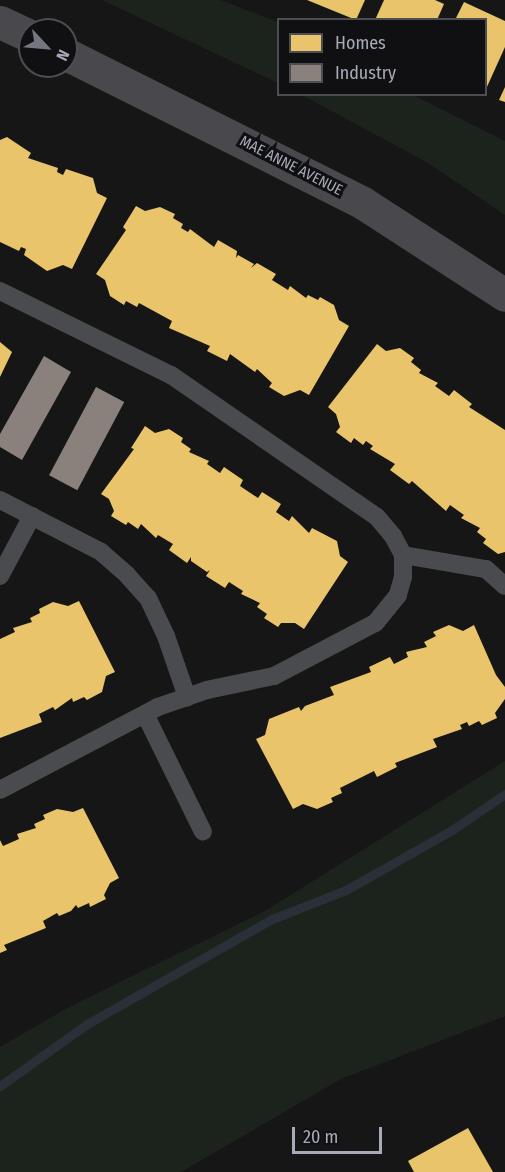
<!DOCTYPE html>
<style>
body{margin:0}
#map{position:relative;width:505px;height:1172px;overflow:hidden;background:#161616;font-family:"Fira Sans Condensed",sans-serif}
div>[style]{position:absolute}
[style*='--x']{left:calc(var(--x)*1px);top:calc(var(--y)*1px);width:calc(var(--w)*1px);rotate:calc(var(--a)*1deg)}
.green>*{inset:0;background:#1c231d}
.homes>*{inset:0;background:#e9c46a}
.industry>*{inset:0;background:#8a817c;transform-origin:0 0}
.stream>*{height:9px;margin:-4.5px;padding:0 4.5px;transform-origin:4.5px;border-radius:4.5px;background:#293037}
.service>*{height:18px;margin:-9px;padding:0 9px;transform-origin:9px;border-radius:9px;background:#4a4b4f}
.secondary>*{height:33px;margin:-16.5px;padding:0 16.5px;transform-origin:16.5px;border-radius:16.5px;background:#49494d}
span{translate:-50% -50%;white-space:nowrap;text-align:center;line-height:1.15;-webkit-text-stroke:6px #101012;paint-order:stroke}
.street-label{font-size:15px;color:#a7abb7}
.legend{position:absolute;left:277px;top:18px;width:210px;height:78px;box-sizing:border-box;background:#101012;border:2px solid #4c4e54;margin:0;padding:8px 10px;list-style:none;font-size:18px;color:#a7abb7}
.legend li{display:flex;align-items:center;gap:12px;height:30px}
.legend b{width:30px;border:2px solid #4c4e54}
.north{position:absolute;left:18px;top:18px;width:60px;height:60px;box-sizing:border-box;background:#101012;border:2px solid #4c4e54;border-radius:50%;rotate:116deg;font-size:16px;font-weight:700;line-height:24px;text-align:center;color:#a7abb7}
.north::after{content:'';display:block;margin:auto;width:21px;height:27px;background:#74777f;clip-path:polygon(50% 0,100% 100%,50% 72%,0 100%)}
.scale{position:absolute;left:292px;top:1127px;width:90px;height:27px;box-sizing:border-box;border:3px solid #a7abb7;border-top:0;padding-left:8px;font-size:18px;line-height:21px;white-space:nowrap;color:#a7abb7;-webkit-text-stroke:4px #101012;paint-order:stroke}
</style>
<div id="map">
<div class="green">
<i style="clip-path:polygon(102px 0,220px 0,278px 22px,278px 83px)"></i>
<i style="clip-path:polygon(302px 95px,413px 95px,505px 141px,505px 215px,428px 163px)"></i>
<i style="clip-path:polygon(505px 761px,505px 1016px,341px 1079px,181px 1172px,0 1172px,0 1047px,71px 1006px,265px 911px)"></i>
</div>
<div class="homes">
<i style="clip-path:polygon(307px 0,365px 0,356px 20px)"></i>
<i style="clip-path:polygon(384px 0,435px 0,444px 4px,437px 20px,375px 20px)"></i>
<i style="clip-path:polygon(464px 2px,505px 21px,505px 47px,486px 89px,486px 20px,455px 20px)"></i>
<i style="clip-path:polygon(505px 87px,505px 102px,499px 100px)"></i>
<i style="clip-path:polygon(7px 137px,31px 153px,28px 158px,58px 168px,57px 172px,63px 175px,66px 169px,93px 178px,97px 193px,107px 198px,72px 269px,63px 265px,47px 271px,24px 255px,26px 249px,21px 247px,19px 251px,0 242px,0 140px)"></i>
<i style="clip-path:polygon(136px 206px,145px 211px,160px 207px,175px 214px,173px 218px,183px 224px,181px 228px,188px 232px,190px 229px,214px 247px,218px 240px,237px 251px,236px 258px,238px 255px,254px 264px,251px 268px,257px 263px,276px 274px,272px 280px,288px 290px,290px 286px,306px 298px,308px 295px,318px 300px,320px 297px,334px 305px,339px 320px,349px 326px,309px 395px,300px 390px,284px 396px,269px 387px,272px 383px,257px 369px,255px 372px,230px 354px,227px 361px,207px 351px,210px 346px,169px 328px,172px 321px,139px 303px,137px 307px,126px 301px,124px 305px,110px 296px,105px 280px,96px 274px,126px 230px,123px 227px)"></i>
<i style="clip-path:polygon(0 342px,12px 352px,0 377px)"></i>
<i style="clip-path:polygon(377px 344px,386px 351px,400px 348px,414px 358px,411px 362px,421px 370px,419px 373px,438px 383px,435px 386px,449px 396px,454px 390px,472px 404px,469px 407px,505px 430px,505px 552px,498px 554px,483px 543px,486px 539px,477px 532px,480px 528px,461px 518px,464px 515px,450px 505px,446px 511px,412px 481px,409px 484px,390px 470px,395px 464px,370px 449px,373px 446px,366px 441px,363px 445px,354px 438px,351px 443px,336px 432px,340px 427px,336px 414px,328px 407px)"></i>
<i style="clip-path:polygon(145px 426px,155px 433px,169px 429px,183px 438px,181px 442px,191px 449px,189px 452px,209px 461px,207px 464px,220px 473px,224px 467px,243px 480px,240px 486px,258px 498px,262px 492px,281px 504px,276px 512px,289px 521px,292px 516px,309px 533px,312px 528px,337px 541px,340px 556px,348px 562px,304px 629px,295px 623px,281px 623px,278px 627px,264px 618px,267px 614px,257px 607px,260px 603px,241px 594px,243px 591px,229px 582px,225px 588px,206px 576px,210px 570px,207px 572px,191px 561px,191px 557px,187px 563px,169px 550px,173px 544px,158px 535px,156px 538px,141px 524px,138px 529px,128px 522px,126px 525px,111px 516px,114px 511px,109px 499px,101px 494px,134px 449px,131px 448px)"></i>
<i style="clip-path:polygon(79px 601px,115px 672px,106px 676px,102px 692px,87px 700px,84px 697px,73px 702px,72px 698px,55px 710px,53px 707px,39px 714px,42px 722px,0 738px,0 639px,15px 632px,13px 628px,32px 622px,30px 618px,40px 613px,39px 609px,53px 602px,68px 606px)"></i>
<i style="clip-path:polygon(449px 625px,463px 631px,474px 625px,496px 675px,505px 687px,505px 699px,495px 713px,497px 718px,482px 725px,479px 721px,469px 726px,467px 722px,460px 725px,462px 729px,433px 739px,437px 747px,395px 763px,397px 767px,377px 777px,374px 771px,340px 788px,342px 793px,331px 798px,333px 802px,317px 809px,303px 804px,293px 809px,256px 739px,265px 735px,269px 719px,299px 707px,301px 711px,305px 706px,334px 695px,330px 687px,371px 672px,369px 667px,390px 657px,394px 664px,408px 657px,406px 652px,427px 647px,424px 642px,436px 636px,433px 632px)"></i>
<i style="clip-path:polygon(83px 808px,119px 878px,110px 883px,104px 895px,106px 899px,90px 907px,89px 903px,78px 908px,76px 905px,71px 911px,59px 916px,57px 913px,43px 921px,46px 928px,4px 945px,7px 950px,0 953px,0 840px,3px 846px,19px 839px,17px 834px,36px 828px,34px 824px,45px 819px,43px 815px,57px 809px,73px 812px)"></i>
<i style="clip-path:polygon(468px 1128px,493px 1172px,414px 1172px,408px 1161px)"></i>
</div>
<div class="industry">
<i style="clip-path:polygon(44px 356px,71px 372px,22px 460px,0 447px,0 434px)"></i>
<i style="left:96px;top:387px;width:32px;height:100px;rotate:28deg"></i>
</div>
<div class="stream">
<i style="--x:0;--y:1086;--w:107;--a:-35.5"></i>
<i style="--x:87;--y:1024;--w:213;--a:-29.6"></i>
<i style="--x:272;--y:919;--w:79;--a:-21.4"></i>
<i style="--x:346;--y:890;--w:122;--a:-29.5"></i>
<i style="--x:452;--y:830;--w:64;--a:-34.2"></i>
</div>
<div class="service">
<i style="--x:0;--y:291;--w:191;--a:26.2"></i>
<i style="--x:171;--y:375;--w:250;--a:34.6"></i>
<i style="--x:377;--y:517;--w:25;--a:50"></i>
<i style="--x:393;--y:536;--w:21;--a:62"></i>
<i style="--x:403;--y:555;--w:22;--a:90"></i>
<i style="--x:403;--y:577;--w:19;--a:106"></i>
<i style="--x:398;--y:595;--w:36;--a:129"></i>
<i style="--x:375;--y:623;--w:114;--a:152.3"></i>
<i style="--x:274;--y:676;--w:68;--a:168.2"></i>
<i style="--x:207;--y:690;--w:52;--a:160.9"></i>
<i style="--x:158;--y:707;--w:178;--a:152.3"></i>
<i style="--x:0;--y:500;--w:114;--a:27.2"></i>
<i style="--x:101;--y:552;--w:35;--a:41"></i>
<i style="--x:127;--y:575;--w:31;--a:48"></i>
<i style="--x:148;--y:598;--w:42;--a:64.7"></i>
<i style="--x:166;--y:636;--w:65;--a:71"></i>
<i style="--x:403;--y:555;--w:84;--a:9.6"></i>
<i style="--x:486;--y:569;--w:25;--a:42"></i>
<i style="--x:0;--y:576;--w:68;--a:-61.9"></i>
<i style="--x:145;--y:714;--w:131;--a:63.8"></i>
</div>
<div class="secondary">
<i style="--x:0;--y:22;--w:33;--a:25"></i>
<i style="--x:66;--y:54;--w:332;--a:26.6"></i>
<i style="--x:363;--y:203;--w:169;--a:32.9"></i>
</div>
<div class="street-label">
<span style="left:291px;top:166px;rotate:27deg">MAE ANNE AVENUE</span>
</div>
<ul class="legend">
<li><b style="height:16px;background:#e9c46a"></b>Homes</li>
<li><b style="height:16px;background:#8a817c"></b>Industry</li>
</ul>
<div class="north">N</div>
<div class="scale">20 m</div>
</div>
